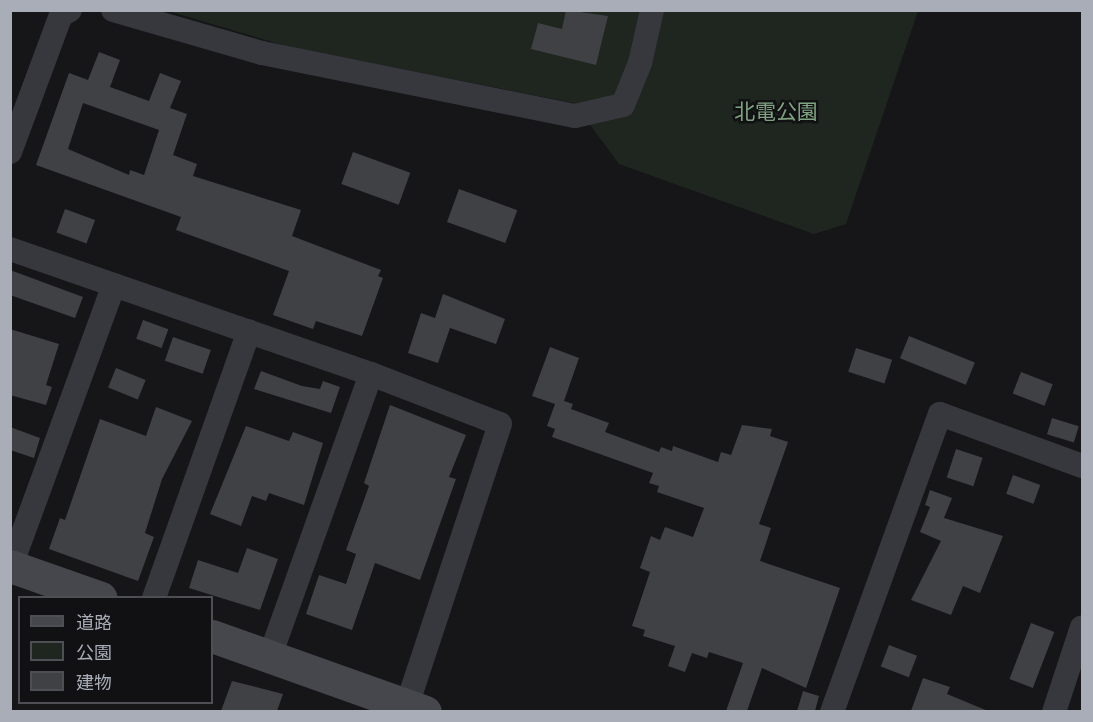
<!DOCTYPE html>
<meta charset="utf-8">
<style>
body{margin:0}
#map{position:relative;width:1093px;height:722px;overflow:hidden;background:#161618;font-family:Roboto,"Noto Sans JP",sans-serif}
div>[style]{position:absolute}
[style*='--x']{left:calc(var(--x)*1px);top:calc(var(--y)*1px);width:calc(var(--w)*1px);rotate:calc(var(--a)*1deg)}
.green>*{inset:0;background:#1e261f}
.building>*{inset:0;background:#404145;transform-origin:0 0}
.street>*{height:24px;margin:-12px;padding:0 12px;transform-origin:12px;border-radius:12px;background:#37383d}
.secondary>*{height:33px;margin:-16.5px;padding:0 16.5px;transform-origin:16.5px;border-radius:16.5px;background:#45474d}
span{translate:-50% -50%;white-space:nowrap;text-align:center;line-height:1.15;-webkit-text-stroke:5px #111113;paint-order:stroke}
.park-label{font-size:21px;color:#7fa381}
.frame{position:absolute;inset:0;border:12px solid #a8adb8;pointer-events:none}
.legend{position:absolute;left:18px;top:596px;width:195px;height:108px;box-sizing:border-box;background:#111113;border:2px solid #4d4f55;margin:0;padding:8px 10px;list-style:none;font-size:18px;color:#a8adb8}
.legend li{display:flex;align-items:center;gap:12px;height:30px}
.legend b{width:30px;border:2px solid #4d4f55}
</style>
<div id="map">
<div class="green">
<i style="clip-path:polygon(168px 11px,918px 11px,846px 224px,814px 234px,619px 164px,574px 103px,286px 46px)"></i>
</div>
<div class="building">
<i style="clip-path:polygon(566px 10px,608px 16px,596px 65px,531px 49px,538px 23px,562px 29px)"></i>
<i style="clip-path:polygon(evenodd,99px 52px,120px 60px,110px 87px,149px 101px,160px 73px,181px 81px,170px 108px,187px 114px,173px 155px,197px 164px,193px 176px,301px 210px,292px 236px,381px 270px,378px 276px,383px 278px,362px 336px,316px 321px,313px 329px,273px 315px,289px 271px,176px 230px,181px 217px,36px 165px,69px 73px,88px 80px,99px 52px,83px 103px,159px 130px,144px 175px,130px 170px,129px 175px,68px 149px,83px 103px)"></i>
<i style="left:353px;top:152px;width:61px;height:34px;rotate:20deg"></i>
<i style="left:459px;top:189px;width:62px;height:35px;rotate:20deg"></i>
<i style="left:65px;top:209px;width:32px;height:25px;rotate:20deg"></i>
<i style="clip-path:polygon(10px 270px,83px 297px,75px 318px,10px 295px)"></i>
<i style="clip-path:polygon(443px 294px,505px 319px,496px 344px,450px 328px,438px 363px,408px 353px,421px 313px,435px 318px)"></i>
<i style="left:143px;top:320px;width:27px;height:20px;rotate:20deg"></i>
<i style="clip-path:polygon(10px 329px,59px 344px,46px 385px,52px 387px,46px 405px,10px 395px)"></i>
<i style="left:909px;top:336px;width:71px;height:24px;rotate:22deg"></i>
<i style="left:173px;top:337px;width:40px;height:25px;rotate:19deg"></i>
<i style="clip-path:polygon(550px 347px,579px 358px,564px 401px,573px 404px,571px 409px,609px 423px,605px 432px,659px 452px,661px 447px,672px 451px,673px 446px,718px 462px,721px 452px,731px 455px,742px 425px,772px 429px,770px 436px,788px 442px,759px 524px,771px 528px,760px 561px,840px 588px,806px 688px,762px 668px,747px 711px,726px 711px,743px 663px,709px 652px,707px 658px,692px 653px,685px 672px,668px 666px,675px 646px,643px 636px,645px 630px,632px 626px,650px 572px,640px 568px,651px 536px,660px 540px,665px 527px,693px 537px,704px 508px,657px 492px,659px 486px,649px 483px,653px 473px,552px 437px,555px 429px,547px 426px,555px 404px,532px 396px)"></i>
<i style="left:856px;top:348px;width:38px;height:25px;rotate:18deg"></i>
<i style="left:116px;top:368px;width:32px;height:21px;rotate:22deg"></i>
<i style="clip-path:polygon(261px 371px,302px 386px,320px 389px,323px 381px,340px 387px,331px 413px,254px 389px)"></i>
<i style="left:1021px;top:372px;width:34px;height:23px;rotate:21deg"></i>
<i style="clip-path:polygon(390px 405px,466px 435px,449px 477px,456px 479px,420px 580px,375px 563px,352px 630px,306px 614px,319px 575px,346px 584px,356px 554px,346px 550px,369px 486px,364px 483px)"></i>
<i style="clip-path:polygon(156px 407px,192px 421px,162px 479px,145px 533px,154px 537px,138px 581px,49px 549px,60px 518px,65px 520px,100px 419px,146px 436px)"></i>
<i style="left:1052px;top:418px;width:28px;height:17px;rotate:17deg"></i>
<i style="clip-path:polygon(246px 426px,289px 441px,293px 432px,323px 443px,304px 505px,269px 493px,266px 501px,252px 496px,241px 526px,210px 514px)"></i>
<i style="clip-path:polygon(10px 427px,40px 438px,34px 458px,10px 450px)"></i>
<i style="left:956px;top:449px;width:28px;height:30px;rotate:18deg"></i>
<i style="left:1013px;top:475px;width:29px;height:20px;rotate:20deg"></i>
<i style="clip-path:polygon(930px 490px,952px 498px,944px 518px,1003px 536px,980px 593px,963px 586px,951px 615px,911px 600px,941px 541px,920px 532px,930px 507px,925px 505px)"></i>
<i style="clip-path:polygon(247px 548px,278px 559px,260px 610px,189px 588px,198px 560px,238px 573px)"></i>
<i style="left:1031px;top:623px;width:25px;height:60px;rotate:21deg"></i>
<i style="left:889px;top:645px;width:30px;height:23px;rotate:21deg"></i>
<i style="clip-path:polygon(923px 678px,950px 687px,947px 694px,988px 711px,911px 711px)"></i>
<i style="clip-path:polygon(232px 681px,283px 694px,277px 711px,221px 711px)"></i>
<i style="clip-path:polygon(803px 691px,819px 696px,815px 711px,797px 711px)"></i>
</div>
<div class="street">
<i style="--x:113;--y:10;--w:155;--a:16.1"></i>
<i style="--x:262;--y:53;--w:319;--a:11.4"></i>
<i style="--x:575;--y:116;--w:49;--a:-12.9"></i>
<i style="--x:623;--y:105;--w:45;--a:-68"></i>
<i style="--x:640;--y:63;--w:54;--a:-77.2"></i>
<i style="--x:10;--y:152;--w:146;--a:-69.6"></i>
<i style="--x:61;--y:15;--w:10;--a:-29"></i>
<i style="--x:10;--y:249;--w:382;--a:19.1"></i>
<i style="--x:371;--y:374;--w:300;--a:109.7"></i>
<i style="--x:371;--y:374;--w:138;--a:21.2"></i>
<i style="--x:500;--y:424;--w:296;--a:108.3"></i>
<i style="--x:11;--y:566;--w:299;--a:-69.9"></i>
<i style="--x:154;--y:598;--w:283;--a:-70.4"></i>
<i style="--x:832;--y:712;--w:317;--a:-70.1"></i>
<i style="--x:940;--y:414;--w:151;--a:20.1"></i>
<i style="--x:1054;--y:712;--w:89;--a:-71.8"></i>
</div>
<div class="secondary">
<i style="--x:10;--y:566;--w:96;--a:19.4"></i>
<i style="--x:212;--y:636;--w:226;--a:19.6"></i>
</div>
<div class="park-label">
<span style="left:776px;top:112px">北電公園</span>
</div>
<div class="frame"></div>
<ul class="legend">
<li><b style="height:8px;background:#45474d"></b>道路</li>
<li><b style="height:16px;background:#1e261f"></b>公園</li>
<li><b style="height:16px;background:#404145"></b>建物</li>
</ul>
</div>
